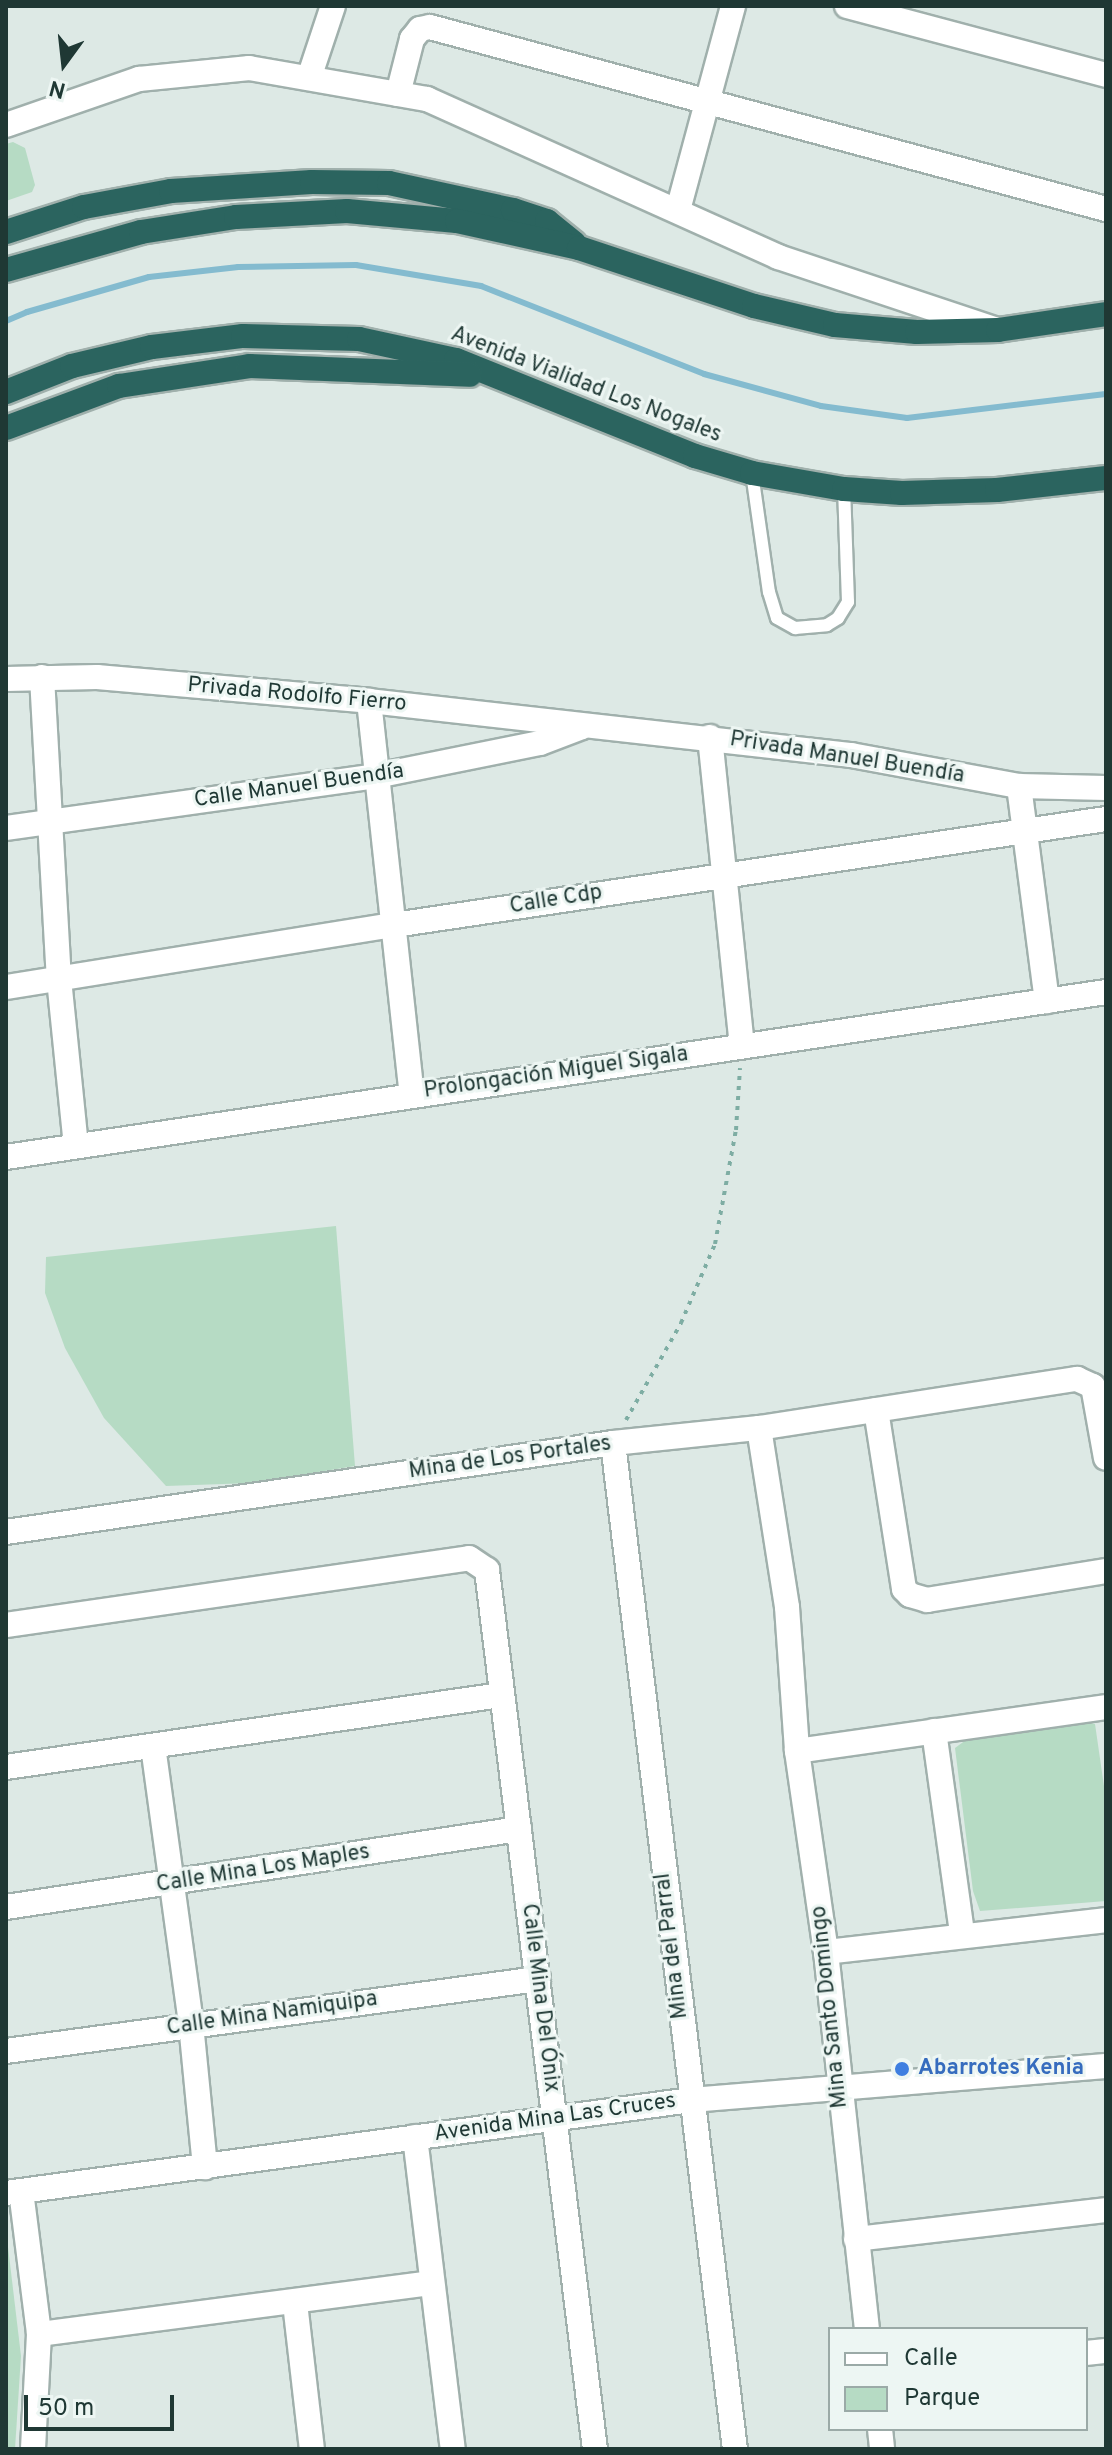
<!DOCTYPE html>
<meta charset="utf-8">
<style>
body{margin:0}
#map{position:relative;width:1112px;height:2455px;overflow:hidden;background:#dde9e5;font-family:Overpass,sans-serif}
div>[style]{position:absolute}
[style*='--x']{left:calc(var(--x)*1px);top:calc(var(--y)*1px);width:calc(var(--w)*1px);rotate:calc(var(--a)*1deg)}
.green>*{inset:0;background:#b6dbc4}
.stream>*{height:6px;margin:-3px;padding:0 3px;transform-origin:3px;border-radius:3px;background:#84bbcf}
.path>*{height:4px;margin-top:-2px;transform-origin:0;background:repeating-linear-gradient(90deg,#7eada3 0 4px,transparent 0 10px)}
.roads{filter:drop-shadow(2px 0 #a0b0ac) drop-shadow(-2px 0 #a0b0ac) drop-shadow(0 2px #a0b0ac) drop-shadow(0 -2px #a0b0ac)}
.lane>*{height:12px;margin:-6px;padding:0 6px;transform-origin:6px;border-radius:6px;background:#fff}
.street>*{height:24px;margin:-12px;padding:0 12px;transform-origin:12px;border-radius:12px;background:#fff}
.highway>*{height:24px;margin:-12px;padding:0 12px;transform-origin:12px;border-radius:12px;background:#2b645f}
.dots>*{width:22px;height:22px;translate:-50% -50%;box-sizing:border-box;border:4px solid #edf6f3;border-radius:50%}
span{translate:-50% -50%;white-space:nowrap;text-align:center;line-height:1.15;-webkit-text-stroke:6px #edf6f3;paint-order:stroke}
.street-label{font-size:22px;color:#1f3834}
.shop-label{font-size:22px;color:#366cbe;font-weight:700}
.left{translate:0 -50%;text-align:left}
.frame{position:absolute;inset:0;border:8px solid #1f3834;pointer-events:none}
.legend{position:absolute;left:828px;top:2327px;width:260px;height:104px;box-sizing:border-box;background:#edf6f3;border:2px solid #9baaa7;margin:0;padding:10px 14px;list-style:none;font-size:24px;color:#1f3834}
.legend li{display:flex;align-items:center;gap:16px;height:40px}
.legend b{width:40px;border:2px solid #9baaa7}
.north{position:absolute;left:24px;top:24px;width:80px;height:80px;-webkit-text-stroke:6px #edf6f3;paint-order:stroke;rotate:195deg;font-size:22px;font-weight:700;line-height:32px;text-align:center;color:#1f3834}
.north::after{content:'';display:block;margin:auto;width:28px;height:36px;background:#1f3834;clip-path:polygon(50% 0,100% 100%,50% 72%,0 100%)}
.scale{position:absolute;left:24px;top:2395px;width:150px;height:36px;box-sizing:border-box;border:4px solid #1f3834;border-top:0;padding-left:10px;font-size:24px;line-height:28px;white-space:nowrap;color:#1f3834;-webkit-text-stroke:6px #edf6f3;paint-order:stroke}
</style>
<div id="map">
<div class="green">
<i style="clip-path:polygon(13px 142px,25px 148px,35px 185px,32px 192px,6px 201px,6px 144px)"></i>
<i style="clip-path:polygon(336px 1226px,355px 1466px,252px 1483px,166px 1486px,104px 1418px,65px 1348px,45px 1293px,46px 1257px)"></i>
<i style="clip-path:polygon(1083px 1721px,1095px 1724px,1106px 1800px,1106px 1901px,980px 1911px,973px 1891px,955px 1748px,970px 1737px)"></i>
<i style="clip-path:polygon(6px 2230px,21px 2356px,15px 2449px,6px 2449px)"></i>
</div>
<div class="stream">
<i style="--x:6;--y:321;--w:23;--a:-23"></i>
<i style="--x:27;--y:312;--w:127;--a:-16"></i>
<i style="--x:149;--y:277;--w:90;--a:-6.4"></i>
<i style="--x:238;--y:267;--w:118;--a:-1"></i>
<i style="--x:356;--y:265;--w:127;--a:9.5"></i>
<i style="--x:481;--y:286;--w:240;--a:21.5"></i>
<i style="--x:704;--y:374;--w:121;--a:15.3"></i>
<i style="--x:821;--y:406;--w:87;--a:7.9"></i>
<i style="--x:907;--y:418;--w:200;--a:-6.9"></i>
</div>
<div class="path">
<i style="--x:626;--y:1420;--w:112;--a:-60.4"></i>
<i style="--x:681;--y:1323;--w:86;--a:-66.7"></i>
<i style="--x:715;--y:1244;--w:116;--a:-79.6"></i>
<i style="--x:736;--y:1130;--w:62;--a:-86.3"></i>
</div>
<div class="roads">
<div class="lane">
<i style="--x:752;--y:473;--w:120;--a:81.9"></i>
<i style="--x:769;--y:592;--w:27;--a:73"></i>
<i style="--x:777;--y:618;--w:21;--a:29"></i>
<i style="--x:795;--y:628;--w:32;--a:-5"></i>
<i style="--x:827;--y:625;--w:13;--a:-32"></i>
<i style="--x:838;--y:618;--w:19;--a:-58"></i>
<i style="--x:848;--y:602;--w:113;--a:-92"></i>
</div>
<div class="street">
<i style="--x:847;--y:6;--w:268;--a:14.9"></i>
<i style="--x:309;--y:78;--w:76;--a:-71.6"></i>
<i style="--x:398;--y:94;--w:57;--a:-75.7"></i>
<i style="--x:412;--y:39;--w:13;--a:-51"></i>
<i style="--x:420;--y:29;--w:10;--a:-11"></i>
<i style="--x:430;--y:27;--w:700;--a:15.07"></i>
<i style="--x:6;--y:125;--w:141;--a:-19.1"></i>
<i style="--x:139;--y:79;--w:111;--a:-5.7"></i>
<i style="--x:249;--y:68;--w:181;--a:9.9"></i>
<i style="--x:427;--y:99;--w:385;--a:24.2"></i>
<i style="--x:778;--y:257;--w:229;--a:18.4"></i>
<i style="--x:678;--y:210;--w:211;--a:-74.9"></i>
<i style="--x:42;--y:677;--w:302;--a:86.8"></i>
<i style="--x:59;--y:979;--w:168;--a:84.2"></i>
<i style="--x:6;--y:679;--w:91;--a:-1.3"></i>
<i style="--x:97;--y:677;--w:273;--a:5"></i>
<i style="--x:369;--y:701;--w:485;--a:6.4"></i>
<i style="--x:851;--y:755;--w:171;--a:10.5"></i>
<i style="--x:1019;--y:786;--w:87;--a:1.3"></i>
<i style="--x:369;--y:701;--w:395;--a:83.8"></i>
<i style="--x:710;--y:737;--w:311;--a:84.1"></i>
<i style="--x:1019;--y:786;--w:217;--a:82.6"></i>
<i style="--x:6;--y:828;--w:374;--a:-8"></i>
<i style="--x:376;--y:776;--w:167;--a:-11.4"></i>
<i style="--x:540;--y:743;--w:45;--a:-20.9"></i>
<i style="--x:6;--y:987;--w:393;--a:-9.1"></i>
<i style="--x:394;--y:925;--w:720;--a:-8.47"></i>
<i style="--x:6;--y:1157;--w:1112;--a:-8.53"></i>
<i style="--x:876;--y:1410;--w:181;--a:81.1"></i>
<i style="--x:904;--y:1589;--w:8;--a:45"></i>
<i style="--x:910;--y:1595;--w:18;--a:16"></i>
<i style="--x:927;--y:1600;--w:181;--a:-9.2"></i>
<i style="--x:759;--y:1428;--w:322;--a:-8.8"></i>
<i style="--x:1077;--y:1379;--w:17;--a:24"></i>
<i style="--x:1093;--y:1386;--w:73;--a:79.8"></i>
<i style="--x:613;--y:1443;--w:1013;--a:83.09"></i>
<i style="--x:6;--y:1532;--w:613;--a:-8.34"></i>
<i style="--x:613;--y:1443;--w:147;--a:-5.9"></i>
<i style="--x:759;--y:1428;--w:181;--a:81.1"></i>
<i style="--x:787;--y:1607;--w:144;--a:86"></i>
<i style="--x:797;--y:1751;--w:203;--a:81.8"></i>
<i style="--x:826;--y:1952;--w:379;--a:83.8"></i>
<i style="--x:6;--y:1625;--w:468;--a:-8.2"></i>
<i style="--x:469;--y:1558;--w:22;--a:34"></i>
<i style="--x:487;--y:1570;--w:886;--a:83"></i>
<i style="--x:934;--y:1731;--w:205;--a:82.1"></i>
<i style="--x:153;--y:1746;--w:281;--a:82.2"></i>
<i style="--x:191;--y:2024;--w:144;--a:84.4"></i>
<i style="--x:797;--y:1751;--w:312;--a:-8.1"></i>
<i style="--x:6;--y:1767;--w:500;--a:-8.28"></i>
<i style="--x:6;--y:1907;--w:519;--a:-8.65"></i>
<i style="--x:826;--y:1952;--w:282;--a:-6.5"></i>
<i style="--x:6;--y:2051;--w:537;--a:-7.71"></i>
<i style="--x:415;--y:2137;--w:314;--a:83.1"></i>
<i style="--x:21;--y:2191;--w:144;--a:82.8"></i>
<i style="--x:39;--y:2334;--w:115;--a:93"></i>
<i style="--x:6;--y:2193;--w:691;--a:-7.73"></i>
<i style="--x:691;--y:2100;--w:416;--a:-4.7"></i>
<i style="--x:856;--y:2239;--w:252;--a:-6.6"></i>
<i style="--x:295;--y:2303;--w:147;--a:83.4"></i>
<i style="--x:39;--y:2334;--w:396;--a:-7.4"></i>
<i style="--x:1086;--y:2353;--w:20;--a:-6"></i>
<i style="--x:880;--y:2429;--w:20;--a:84"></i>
</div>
<div class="highway">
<i style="--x:6;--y:232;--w:82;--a:-17.8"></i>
<i style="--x:84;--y:207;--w:88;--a:-10.4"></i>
<i style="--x:171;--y:191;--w:141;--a:-3.7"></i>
<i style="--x:312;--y:182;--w:77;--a:0.7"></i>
<i style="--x:389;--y:183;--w:127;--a:12.3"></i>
<i style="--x:513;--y:210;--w:36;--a:18"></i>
<i style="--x:547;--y:221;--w:35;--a:39"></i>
<i style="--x:6;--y:270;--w:140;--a:-15.7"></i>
<i style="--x:141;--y:232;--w:96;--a:-9"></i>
<i style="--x:236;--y:217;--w:111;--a:-3.1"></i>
<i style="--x:347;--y:211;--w:110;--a:5.2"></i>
<i style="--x:457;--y:221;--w:125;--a:12.5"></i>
<i style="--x:579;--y:248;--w:184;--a:18.3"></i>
<i style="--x:754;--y:306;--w:83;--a:13.2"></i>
<i style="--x:835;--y:325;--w:82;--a:4.9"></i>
<i style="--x:917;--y:332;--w:81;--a:-1.4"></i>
<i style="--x:998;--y:330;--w:109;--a:-8.4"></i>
<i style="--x:6;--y:392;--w:71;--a:-21.5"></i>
<i style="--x:72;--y:366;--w:82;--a:-13.4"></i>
<i style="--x:152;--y:347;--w:92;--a:-6.9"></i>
<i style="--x:243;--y:336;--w:116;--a:1.5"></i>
<i style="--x:359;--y:339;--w:99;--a:12.2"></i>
<i style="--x:456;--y:360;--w:258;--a:21.9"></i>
<i style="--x:695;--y:456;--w:59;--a:16.6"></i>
<i style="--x:752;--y:473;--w:93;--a:9.9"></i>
<i style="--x:844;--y:489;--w:58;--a:3.9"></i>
<i style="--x:902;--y:493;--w:95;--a:-1.8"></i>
<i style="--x:997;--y:490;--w:110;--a:-6.3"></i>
<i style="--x:6;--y:428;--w:121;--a:-20.4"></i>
<i style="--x:119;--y:386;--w:132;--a:-8.7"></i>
<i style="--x:249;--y:366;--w:221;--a:2.3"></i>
</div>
</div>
<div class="dots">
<i style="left:902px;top:2069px;background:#3f7fe0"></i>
</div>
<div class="street-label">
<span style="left:586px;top:385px;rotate:21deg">Avenida Vialidad Los Nogales</span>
<span style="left:297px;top:695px;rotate:5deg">Privada Rodolfo Fierro</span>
<span style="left:847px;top:758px;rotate:9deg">Privada Manuel Buendía</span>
<span style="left:299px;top:786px;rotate:-8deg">Calle Manuel Buendía</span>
<span style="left:556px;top:900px;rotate:-9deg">Calle Cdp</span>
<span style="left:556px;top:1073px;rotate:-8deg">Prolongación Miguel Sigala</span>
<span style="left:510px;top:1458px;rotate:-8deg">Mina de Los Portales</span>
<span style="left:263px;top:1869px;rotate:-9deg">Calle Mina Los Maples</span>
<span style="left:672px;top:1946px;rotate:-97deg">Mina del Parral</span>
<span style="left:540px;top:1998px;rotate:83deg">Calle Mina Del Ónix</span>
<span style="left:830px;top:2007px;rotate:-96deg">Mina Santo Domingo</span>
<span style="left:272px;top:2014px;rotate:-8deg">Calle Mina Namiquipa</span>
<span style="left:555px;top:2118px;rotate:-8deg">Avenida Mina Las Cruces</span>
</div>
<div class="shop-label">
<span class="left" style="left:918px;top:2069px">Abarrotes Kenia</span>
</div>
<div class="frame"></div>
<ul class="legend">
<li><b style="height:10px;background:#fff"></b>Calle</li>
<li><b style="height:22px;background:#b6dbc4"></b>Parque</li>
</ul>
<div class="north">N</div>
<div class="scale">50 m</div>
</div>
